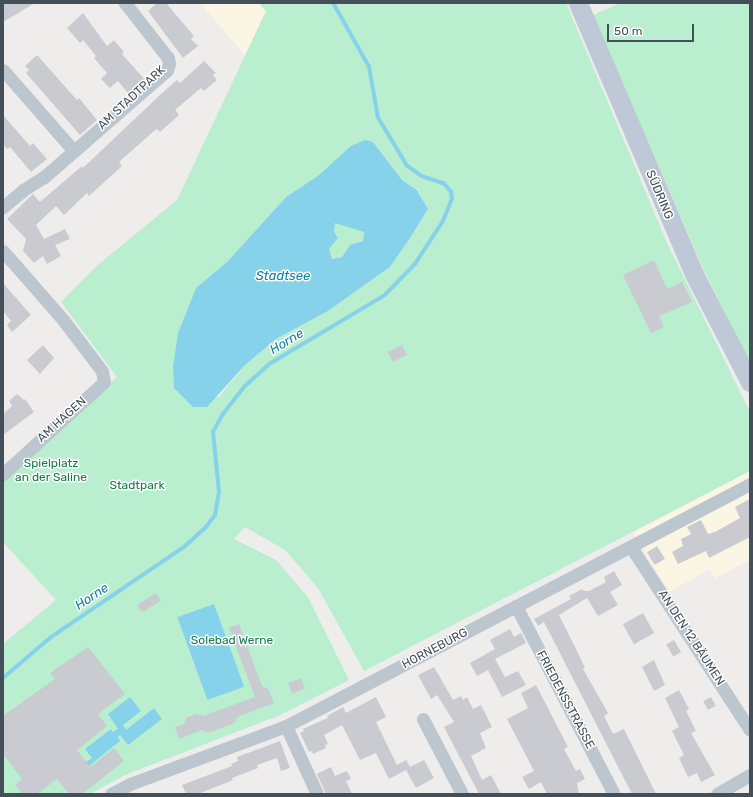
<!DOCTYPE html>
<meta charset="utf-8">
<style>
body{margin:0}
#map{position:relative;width:753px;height:797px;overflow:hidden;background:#efecec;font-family:Rubik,sans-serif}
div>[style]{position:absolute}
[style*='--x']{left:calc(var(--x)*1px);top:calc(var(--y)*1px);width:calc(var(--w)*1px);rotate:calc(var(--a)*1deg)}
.commercial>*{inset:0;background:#fbf5e3}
.green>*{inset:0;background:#b9eecf}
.water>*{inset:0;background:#86d2eb;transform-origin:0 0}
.stream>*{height:3.5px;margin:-1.75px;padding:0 1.75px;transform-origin:1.75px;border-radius:1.75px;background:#86d2eb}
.building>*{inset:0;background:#c9cbd1;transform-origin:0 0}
.street>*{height:13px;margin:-6.5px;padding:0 6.5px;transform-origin:6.5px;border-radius:6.5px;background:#bcc6cf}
.secondary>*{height:19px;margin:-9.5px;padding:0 9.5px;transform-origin:9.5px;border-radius:9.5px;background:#bec8d6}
span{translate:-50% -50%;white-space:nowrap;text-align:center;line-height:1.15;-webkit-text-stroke:3px #fff;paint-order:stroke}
.street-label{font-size:12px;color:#444f59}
.park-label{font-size:12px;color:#16794c}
.water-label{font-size:13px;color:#0c7fa4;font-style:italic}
.frame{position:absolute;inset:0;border:4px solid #444f59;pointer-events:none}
.scale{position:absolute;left:607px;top:24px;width:87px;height:18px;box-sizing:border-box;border:2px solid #444f59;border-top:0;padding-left:5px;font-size:12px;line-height:14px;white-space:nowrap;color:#444f59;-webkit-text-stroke:3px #fff;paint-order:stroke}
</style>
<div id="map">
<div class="commercial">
<i style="clip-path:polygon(200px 3px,259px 3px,266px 11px,245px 55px)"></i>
<i style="clip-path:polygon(750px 471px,750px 560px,715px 578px,709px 569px,670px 592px,633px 533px)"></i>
</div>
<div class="green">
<i style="clip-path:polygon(evenodd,259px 3px,566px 3px,668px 245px,750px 412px,750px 471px,364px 671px,318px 588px,285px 550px,245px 527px,234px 539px,276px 560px,308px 597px,349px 680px,278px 716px,125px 775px,90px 794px,3px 794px,3px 644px,56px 600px,3px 542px,3px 482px,117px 377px,61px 302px,99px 264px,177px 200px,266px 11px,259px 3px,373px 142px,402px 180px,418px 190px,428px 210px,390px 267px,328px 311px,276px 339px,244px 366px,218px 398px,178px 333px,196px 288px,228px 261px,286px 197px,373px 142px)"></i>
<i style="clip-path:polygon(621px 3px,750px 3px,750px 363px,703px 268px,593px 15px)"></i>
<i style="clip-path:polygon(335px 222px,364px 232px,363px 241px,350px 245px,342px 257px,332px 259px,329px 249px,338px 238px,334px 231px)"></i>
</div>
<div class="water">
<i style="clip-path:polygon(evenodd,365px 140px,373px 142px,402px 180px,417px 190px,428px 209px,410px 238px,390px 267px,328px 311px,276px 339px,244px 366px,207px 407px,193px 407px,174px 388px,173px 367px,178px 333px,196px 288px,228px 261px,286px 197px,318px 176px,351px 146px,365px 140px,335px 223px,364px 232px,363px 241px,350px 245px,342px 257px,332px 259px,329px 249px,338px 238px,334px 231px,335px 223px)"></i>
<i style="left:214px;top:604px;width:88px;height:39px;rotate:70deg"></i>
<i style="clip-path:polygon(130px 697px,141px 711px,123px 725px,126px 730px,154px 708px,162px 719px,128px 745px,120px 735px,118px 737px,120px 741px,89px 766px,86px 762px,92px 758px,85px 749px,111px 729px,113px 732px,118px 729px,108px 714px)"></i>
</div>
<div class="stream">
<i style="--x:3;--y:678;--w:62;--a:-40.4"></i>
<i style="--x:50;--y:638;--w:162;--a:-34.2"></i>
<i style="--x:184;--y:547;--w:30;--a:-42"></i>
<i style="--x:206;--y:527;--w:15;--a:-53"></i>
<i style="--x:215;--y:515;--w:23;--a:-80"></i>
<i style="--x:219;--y:492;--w:60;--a:-95.7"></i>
<i style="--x:213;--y:432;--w:21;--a:-61"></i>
<i style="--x:223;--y:414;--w:34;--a:-52"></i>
<i style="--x:244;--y:387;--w:36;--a:-42"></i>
<i style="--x:271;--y:363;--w:133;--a:-30.8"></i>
<i style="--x:385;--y:295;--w:43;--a:-45.9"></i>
<i style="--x:415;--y:264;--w:51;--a:-56.9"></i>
<i style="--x:443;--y:221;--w:24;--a:-68"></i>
<i style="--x:452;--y:199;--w:7;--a:-98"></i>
<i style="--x:451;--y:192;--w:11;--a:-131"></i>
<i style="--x:444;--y:184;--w:24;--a:-161"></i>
<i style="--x:421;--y:176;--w:17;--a:-144"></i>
<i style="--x:407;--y:166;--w:56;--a:-121.1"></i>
<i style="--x:378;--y:118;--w:52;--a:-100"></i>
<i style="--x:369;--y:67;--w:73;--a:-119.4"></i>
</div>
<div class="building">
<i style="clip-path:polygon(3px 3px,35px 3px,3px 22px)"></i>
<i style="clip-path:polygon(157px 3px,166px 3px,194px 36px,191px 39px,198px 46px,183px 58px,148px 11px)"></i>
<i style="clip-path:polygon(83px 13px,107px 46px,114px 40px,124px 52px,122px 54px,144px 79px,128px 93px,118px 81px,110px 88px,101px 79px,107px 73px,94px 58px,96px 56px,83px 40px,80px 43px,67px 28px)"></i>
<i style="clip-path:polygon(37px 55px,77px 100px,79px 98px,97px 120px,80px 135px,26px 73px,29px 70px,25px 66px)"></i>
<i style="clip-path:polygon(204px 61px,216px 73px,213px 75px,217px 80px,204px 91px,201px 88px,175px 110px,179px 115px,160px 132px,157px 129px,154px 131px,119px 162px,122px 166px,89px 196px,87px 193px,64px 215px,56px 206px,36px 225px,44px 239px,65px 229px,70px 239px,55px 245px,61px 256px,47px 264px,43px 256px,34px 263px,23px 251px,26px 239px,7px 219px,33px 194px,40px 202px,82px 166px,83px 168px,161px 94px,177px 80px,180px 83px)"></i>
<i style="clip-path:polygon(3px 115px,30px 146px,33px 143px,47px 159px,31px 172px,10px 147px,7px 149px,3px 144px)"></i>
<i style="clip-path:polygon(654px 260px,667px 289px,682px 282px,692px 302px,659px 316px,664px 327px,651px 333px,623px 275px)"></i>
<i style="clip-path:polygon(3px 283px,31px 315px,12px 332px,7px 325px,11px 321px,3px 311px)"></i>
<i style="clip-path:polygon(43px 345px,54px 358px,40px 374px,27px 360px)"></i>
<i style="left:402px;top:345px;width:11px;height:16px;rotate:63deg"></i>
<i style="clip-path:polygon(17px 394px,24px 400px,25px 399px,34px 412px,3px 435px,3px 414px,12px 406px,9px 401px)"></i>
<i style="clip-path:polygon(750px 499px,750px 537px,709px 558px,706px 551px,678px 564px,672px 552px,683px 546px,681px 539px,691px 534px,687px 527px,701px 520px,708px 534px,715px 532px,740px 518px,735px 507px)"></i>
<i style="left:657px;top:546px;width:15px;height:12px;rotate:58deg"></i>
<i style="clip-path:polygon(614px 571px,622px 585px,610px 592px,618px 605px,598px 616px,587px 598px,559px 615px,579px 655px,585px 668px,583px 669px,608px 713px,604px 716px,613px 734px,624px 729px,656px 794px,632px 794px,545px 624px,544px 622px,538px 626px,534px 619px,571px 599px,569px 596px,582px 589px,584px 591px,589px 591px,606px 582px,604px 577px)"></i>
<i style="left:156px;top:593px;width:9px;height:22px;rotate:58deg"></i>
<i style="left:643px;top:613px;width:23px;height:23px;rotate:61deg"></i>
<i style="clip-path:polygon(239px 624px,262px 686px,268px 689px,274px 703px,237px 717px,235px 723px,208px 733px,202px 730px,179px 739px,175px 727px,184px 724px,187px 717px,197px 714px,203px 716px,255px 697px,229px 628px)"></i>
<i style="clip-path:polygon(510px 629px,514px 637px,521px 633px,526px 643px,495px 659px,505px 677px,518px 671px,526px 685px,502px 697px,488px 670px,477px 676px,470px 663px,495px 649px,490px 640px)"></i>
<i style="left:674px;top:640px;width:14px;height:9px;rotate:60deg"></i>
<i style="clip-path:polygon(88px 647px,125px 694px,98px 714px,107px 726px,77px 750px,90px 767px,114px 748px,124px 761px,82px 794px,69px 794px,57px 779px,37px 794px,22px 794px,15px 785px,22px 779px,3px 754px,3px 716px,55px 679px,50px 673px)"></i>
<i style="clip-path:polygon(654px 660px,665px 685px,654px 691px,642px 667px)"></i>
<i style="clip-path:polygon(434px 667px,453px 700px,461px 696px,463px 700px,467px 697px,473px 709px,481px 705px,492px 727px,480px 733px,486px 748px,471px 756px,482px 780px,491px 775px,501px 794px,479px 794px,444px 727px,454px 722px,437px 695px,431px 699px,418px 675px)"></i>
<i style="left:301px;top:678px;width:11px;height:14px;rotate:68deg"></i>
<i style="clip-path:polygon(536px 685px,568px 747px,564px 749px,576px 771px,580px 769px,585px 779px,577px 783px,579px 794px,547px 794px,541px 782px,529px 789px,522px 777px,534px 771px,507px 719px,528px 708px,521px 693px)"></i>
<i style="clip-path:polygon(679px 690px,689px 709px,686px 711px,696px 731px,691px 733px,715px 775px,701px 782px,697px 773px,688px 777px,679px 758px,684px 755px,672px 731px,679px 727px,665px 698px)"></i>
<i style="clip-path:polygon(376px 697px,386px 717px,376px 722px,397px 765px,406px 760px,410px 767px,424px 760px,434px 778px,416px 788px,406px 770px,389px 779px,376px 753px,360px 760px,342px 725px,324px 735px,328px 744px,325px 745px,326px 748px,313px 754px,312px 751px,309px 752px,300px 733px,304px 731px,303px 729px,328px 718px,327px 716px,343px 707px,346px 713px)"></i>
<i style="left:711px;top:697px;width:10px;height:9px;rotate:61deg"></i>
<i style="clip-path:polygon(280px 741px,290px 768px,281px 771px,277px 758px,257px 765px,258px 768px,232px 778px,233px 780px,198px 794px,186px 794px,182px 785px,232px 766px,231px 764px,238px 761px,237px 757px)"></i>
<i style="clip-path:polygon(331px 767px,335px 776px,347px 771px,351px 779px,346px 781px,352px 794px,326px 794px,317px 774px)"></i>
</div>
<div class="street">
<i style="--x:3;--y:70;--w:108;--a:48.8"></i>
<i style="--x:3;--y:207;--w:26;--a:-40"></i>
<i style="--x:23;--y:190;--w:25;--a:-32"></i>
<i style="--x:44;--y:177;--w:163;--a:-41"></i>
<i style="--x:167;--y:70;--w:6;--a:-72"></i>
<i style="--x:169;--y:64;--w:6;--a:-99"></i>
<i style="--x:168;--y:58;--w:70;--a:-128"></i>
<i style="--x:3;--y:251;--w:93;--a:48.9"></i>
<i style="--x:64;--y:321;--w:63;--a:52.8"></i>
<i style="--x:102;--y:371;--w:11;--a:80"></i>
<i style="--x:104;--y:382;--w:137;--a:137.7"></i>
<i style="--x:631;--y:547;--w:218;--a:57"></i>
<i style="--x:516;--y:606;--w:212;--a:62.5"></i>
<i style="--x:423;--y:719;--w:85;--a:62.5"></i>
<i style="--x:286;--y:726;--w:75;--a:65.5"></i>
<i style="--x:111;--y:794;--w:21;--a:-28"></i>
<i style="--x:130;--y:784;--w:166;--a:-20.4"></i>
<i style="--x:286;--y:726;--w:523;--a:-27.54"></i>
<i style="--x:717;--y:794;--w:38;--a:-30"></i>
</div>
<div class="secondary">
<i style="--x:578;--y:3;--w:295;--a:66.8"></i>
<i style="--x:694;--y:274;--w:122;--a:62.6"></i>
</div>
<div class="street-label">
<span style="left:132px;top:98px;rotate:-43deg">AM STADTPARK</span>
<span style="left:659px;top:195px;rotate:67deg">SÜDRING</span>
<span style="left:62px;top:420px;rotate:-42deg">AM HAGEN</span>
<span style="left:691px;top:638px;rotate:57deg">AN DEN 12 BÄUMEN</span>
<span style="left:435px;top:649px;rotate:-28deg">HORNEBURG</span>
<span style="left:565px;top:700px;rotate:62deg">FRIEDENSSTRASSE</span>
</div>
<div class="park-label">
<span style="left:51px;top:471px">Spielplatz<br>an der Saline</span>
<span style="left:137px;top:486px">Stadtpark</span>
<span style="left:232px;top:641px">Solebad Werne</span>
</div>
<div class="water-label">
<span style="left:283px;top:276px">Stadtsee</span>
<span style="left:287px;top:342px;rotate:-31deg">Horne</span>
<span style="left:92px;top:597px;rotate:-34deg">Horne</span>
</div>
<div class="frame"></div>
<div class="scale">50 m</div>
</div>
